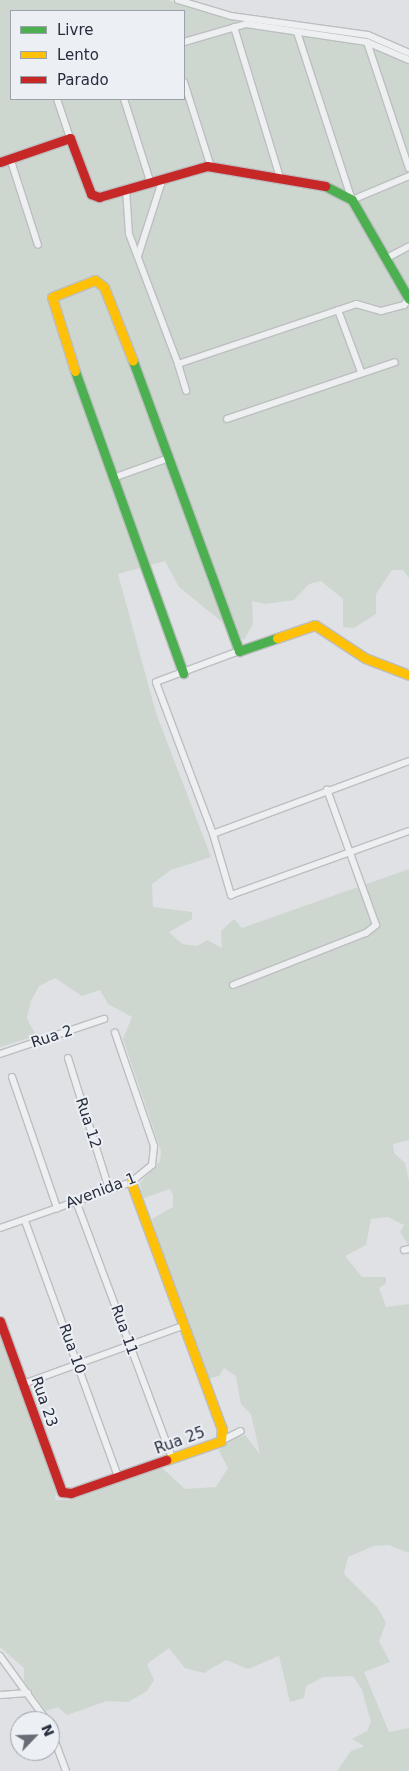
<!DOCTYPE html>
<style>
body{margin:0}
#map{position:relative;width:409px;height:1771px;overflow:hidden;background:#dfe1e4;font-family:"DejaVu Sans",sans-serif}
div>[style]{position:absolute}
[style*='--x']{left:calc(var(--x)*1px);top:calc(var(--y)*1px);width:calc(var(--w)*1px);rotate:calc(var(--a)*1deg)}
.green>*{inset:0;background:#ced7cf}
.roads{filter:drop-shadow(1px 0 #bcbec1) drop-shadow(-1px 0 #bcbec1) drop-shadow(0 1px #bcbec1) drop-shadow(0 -1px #bcbec1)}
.street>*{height:6px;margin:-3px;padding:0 3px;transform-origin:3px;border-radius:3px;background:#eeeff0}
.fast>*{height:9px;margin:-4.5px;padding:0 4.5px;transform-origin:4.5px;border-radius:4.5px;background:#4caf50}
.slow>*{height:9px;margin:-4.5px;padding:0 4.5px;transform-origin:4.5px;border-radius:4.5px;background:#ffc107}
.jam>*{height:9px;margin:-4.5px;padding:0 4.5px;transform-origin:4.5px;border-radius:4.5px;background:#c62828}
span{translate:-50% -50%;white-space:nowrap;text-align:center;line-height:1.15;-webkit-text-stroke:4px #eceff4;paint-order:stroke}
.street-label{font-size:15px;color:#272d3c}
.legend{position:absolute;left:10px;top:10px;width:175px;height:90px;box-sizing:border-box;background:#eceff4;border:1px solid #9da1aa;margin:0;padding:6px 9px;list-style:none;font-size:15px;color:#272d3c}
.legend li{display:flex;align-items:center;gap:10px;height:25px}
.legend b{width:25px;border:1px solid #9da1aa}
.north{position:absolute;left:10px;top:1711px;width:50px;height:50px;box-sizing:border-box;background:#eceff4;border:1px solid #9da1aa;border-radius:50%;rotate:66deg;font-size:14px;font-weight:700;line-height:20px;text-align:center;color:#272d3c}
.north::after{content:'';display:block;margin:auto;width:18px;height:22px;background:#676c77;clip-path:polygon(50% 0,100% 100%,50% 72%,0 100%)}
</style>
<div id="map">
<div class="green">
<i style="clip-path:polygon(evenodd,0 0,168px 0,267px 30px,389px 50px,409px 63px,409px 578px,403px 570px,392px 570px,376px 594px,376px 614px,354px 628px,343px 627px,343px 599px,321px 581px,309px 584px,294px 600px,265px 604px,252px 601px,253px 624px,244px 640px,179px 587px,165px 561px,118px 574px,156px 713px,211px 857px,171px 870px,152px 884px,153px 907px,192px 912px,192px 919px,169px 932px,182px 944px,197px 946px,207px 940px,222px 948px,221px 931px,234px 919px,242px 928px,409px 869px,409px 1140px,393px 1144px,394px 1153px,405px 1163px,409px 1181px,409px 1246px,400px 1232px,404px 1225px,388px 1217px,371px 1219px,366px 1245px,345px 1256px,362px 1277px,386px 1277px,386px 1284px,379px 1288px,386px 1307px,409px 1304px,409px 1553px,389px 1545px,374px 1546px,348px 1557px,344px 1574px,378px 1608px,386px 1623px,379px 1641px,390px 1662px,364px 1672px,389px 1732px,409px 1728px,409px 1771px,337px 1771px,351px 1751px,364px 1746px,352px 1739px,367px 1731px,371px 1722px,362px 1690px,353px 1676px,323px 1677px,306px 1686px,304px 1698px,290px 1702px,279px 1656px,248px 1669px,226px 1660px,204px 1673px,185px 1668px,169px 1648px,147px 1664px,154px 1680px,147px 1691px,128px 1702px,107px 1701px,67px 1715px,58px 1707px,46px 1711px,24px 1681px,24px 1668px,0 1647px,0 1331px,56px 1492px,55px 1500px,70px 1500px,160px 1466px,185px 1489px,216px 1487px,228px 1468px,219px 1451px,224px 1442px,245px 1435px,260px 1454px,251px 1414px,241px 1404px,236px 1376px,224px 1368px,219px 1376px,207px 1379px,163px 1257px,152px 1219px,173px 1207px,173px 1195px,170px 1189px,144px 1198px,141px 1192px,140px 1183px,160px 1161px,161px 1151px,123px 1039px,132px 1017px,108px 1004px,100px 990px,82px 996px,55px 978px,39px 986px,31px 1001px,27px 1018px,36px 1036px,0 1047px,0 0,11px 11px,184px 11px,184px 99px,11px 99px,11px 11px)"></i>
</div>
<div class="roads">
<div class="street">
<i style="--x:178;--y:0;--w:55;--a:16.8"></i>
<i style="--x:231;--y:16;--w:138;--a:7.9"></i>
<i style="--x:368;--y:35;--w:45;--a:23.7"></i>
<i style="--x:234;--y:27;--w:157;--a:73"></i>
<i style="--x:297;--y:32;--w:177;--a:71.9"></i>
<i style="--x:352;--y:200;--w:62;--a:-22.8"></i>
<i style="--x:184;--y:42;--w:65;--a:-16.2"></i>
<i style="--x:246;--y:24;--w:122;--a:8.5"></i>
<i style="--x:367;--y:42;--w:46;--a:23.2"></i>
<i style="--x:367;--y:42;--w:133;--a:71.6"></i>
<i style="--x:184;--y:82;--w:89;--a:72.4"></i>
<i style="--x:57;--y:99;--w:41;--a:71.6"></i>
<i style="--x:124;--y:99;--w:86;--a:72.4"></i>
<i style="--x:10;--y:158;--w:91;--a:72.2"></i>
<i style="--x:126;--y:189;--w:45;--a:86.2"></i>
<i style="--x:129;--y:234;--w:139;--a:69.3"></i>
<i style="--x:178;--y:364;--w:188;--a:-18.6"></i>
<i style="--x:356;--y:304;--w:26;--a:16"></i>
<i style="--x:381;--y:311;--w:24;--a:-15"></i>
<i style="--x:404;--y:305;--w:8;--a:-50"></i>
<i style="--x:138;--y:256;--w:82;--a:-72.2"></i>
<i style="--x:385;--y:259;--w:27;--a:-28"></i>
<i style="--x:338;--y:310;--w:66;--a:69.6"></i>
<i style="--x:178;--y:364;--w:28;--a:73"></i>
<i style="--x:227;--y:419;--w:177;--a:-18.7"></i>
<i style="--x:113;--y:478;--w:56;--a:-19.7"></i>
<i style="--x:409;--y:761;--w:209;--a:159.6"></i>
<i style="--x:213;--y:834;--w:64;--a:73.6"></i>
<i style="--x:231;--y:895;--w:189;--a:-19.8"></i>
<i style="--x:213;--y:834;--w:162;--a:-110.6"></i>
<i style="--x:156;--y:682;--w:89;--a:-20.5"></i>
<i style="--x:233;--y:985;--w:143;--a:-21.4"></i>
<i style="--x:366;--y:933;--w:13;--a:-39"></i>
<i style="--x:376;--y:925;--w:144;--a:-109.9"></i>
<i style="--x:0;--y:1054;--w:110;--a:-18.6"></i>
<i style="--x:68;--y:1058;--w:137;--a:72.6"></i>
<i style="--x:12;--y:1077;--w:139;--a:71"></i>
<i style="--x:76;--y:1201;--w:274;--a:69.5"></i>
<i style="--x:25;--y:1221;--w:272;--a:70"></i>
<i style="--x:0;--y:1228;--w:139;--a:-19.3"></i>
<i style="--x:131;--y:1182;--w:27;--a:-39"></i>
<i style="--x:152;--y:1165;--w:19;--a:-84"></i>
<i style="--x:154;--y:1146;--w:120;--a:-109"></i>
<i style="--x:404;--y:1250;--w:5;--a:-11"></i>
<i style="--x:23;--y:1384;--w:169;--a:-20"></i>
<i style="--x:221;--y:1441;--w:22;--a:-27"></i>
<i style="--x:0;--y:1656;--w:80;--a:54.1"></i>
<i style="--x:0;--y:1695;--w:28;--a:-4"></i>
<i style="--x:50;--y:1728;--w:46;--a:69.6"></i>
</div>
<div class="fast">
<i style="--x:325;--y:186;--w:30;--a:27"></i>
<i style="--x:352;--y:200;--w:114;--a:60.1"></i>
<i style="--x:133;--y:361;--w:309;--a:69.9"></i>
<i style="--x:239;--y:651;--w:40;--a:-18.9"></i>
<i style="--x:75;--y:371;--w:321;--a:70.3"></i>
</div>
<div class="slow">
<i style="--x:75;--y:371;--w:77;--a:-107.3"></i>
<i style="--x:52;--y:297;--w:46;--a:-21.6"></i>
<i style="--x:95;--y:280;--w:11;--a:38"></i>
<i style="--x:104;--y:287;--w:79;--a:68.6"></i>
<i style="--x:277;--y:638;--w:40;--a:-18.9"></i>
<i style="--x:315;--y:625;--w:60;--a:33.4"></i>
<i style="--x:365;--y:658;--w:47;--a:21.1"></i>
<i style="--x:131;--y:1182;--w:263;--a:69.8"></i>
<i style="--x:222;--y:1429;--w:12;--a:95"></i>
<i style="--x:221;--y:1441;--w:58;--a:160.9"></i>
</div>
<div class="jam">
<i style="--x:0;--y:162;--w:74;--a:-18.9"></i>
<i style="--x:70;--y:138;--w:60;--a:69.4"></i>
<i style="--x:91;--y:194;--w:9;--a:21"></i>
<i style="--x:99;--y:197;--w:112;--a:-16"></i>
<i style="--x:207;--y:166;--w:120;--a:9.6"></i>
<i style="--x:0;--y:1321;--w:182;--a:70.1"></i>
<i style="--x:62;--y:1492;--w:9;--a:6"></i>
<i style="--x:71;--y:1493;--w:101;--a:-19.2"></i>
</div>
</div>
<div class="street-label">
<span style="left:52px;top:1037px;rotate:-18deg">Rua 2</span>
<span style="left:88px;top:1123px;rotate:72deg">Rua 12</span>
<span style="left:101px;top:1191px;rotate:-21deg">Avenida 1</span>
<span style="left:124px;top:1330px;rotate:70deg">Rua 11</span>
<span style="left:72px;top:1349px;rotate:70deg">Rua 10</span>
<span style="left:44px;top:1402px;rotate:71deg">Rua 23</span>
<span style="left:180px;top:1441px;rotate:-20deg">Rua 25</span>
</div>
<ul class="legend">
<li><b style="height:6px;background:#4caf50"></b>Livre</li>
<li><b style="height:6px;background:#ffc107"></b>Lento</li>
<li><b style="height:6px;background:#c62828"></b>Parado</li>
</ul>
<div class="north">N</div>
</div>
